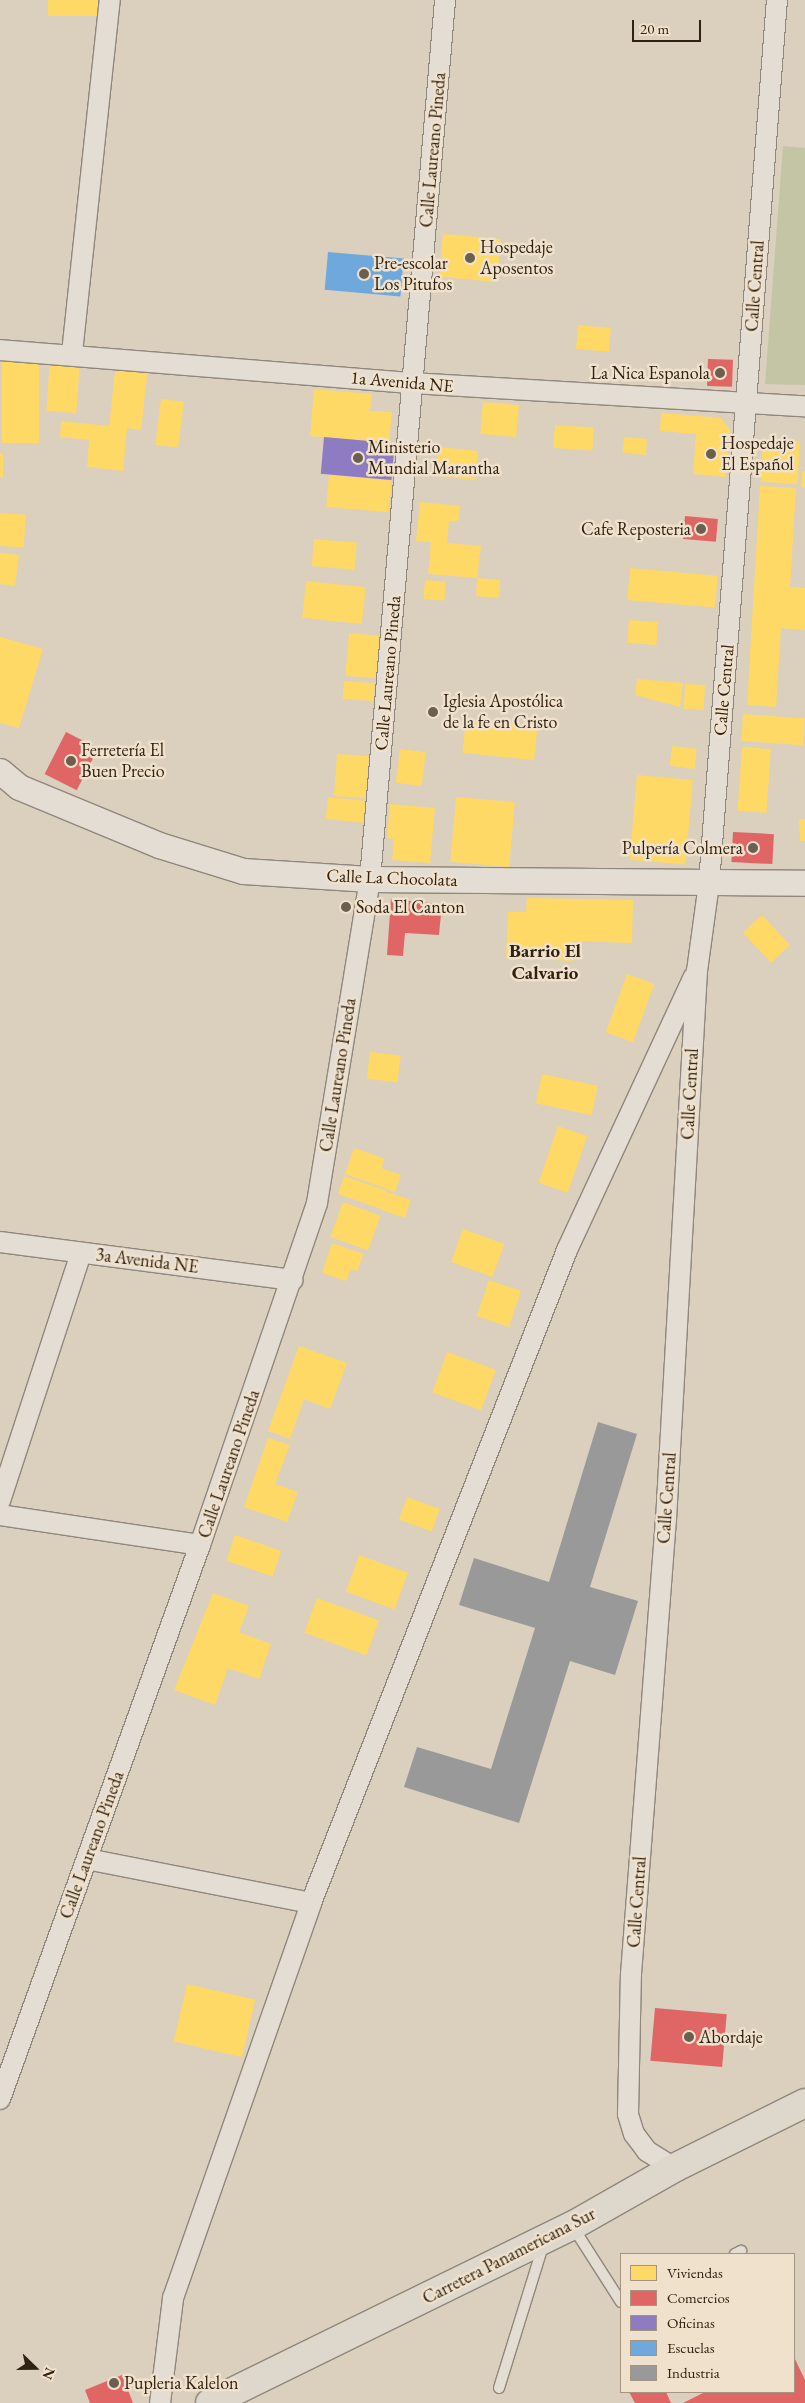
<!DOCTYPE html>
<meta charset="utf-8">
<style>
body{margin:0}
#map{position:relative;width:805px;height:2403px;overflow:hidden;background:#dbcfbd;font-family:"EB Garamond",serif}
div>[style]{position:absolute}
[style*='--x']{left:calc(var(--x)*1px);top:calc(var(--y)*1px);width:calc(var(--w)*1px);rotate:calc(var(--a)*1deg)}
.green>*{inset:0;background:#c4c5a4}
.homes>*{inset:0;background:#ffd966;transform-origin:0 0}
.shops>*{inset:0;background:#e06666;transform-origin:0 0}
.offices>*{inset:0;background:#8e7cc3;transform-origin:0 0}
.schools>*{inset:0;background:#6fa8dc;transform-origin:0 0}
.industry>*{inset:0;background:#999}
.roads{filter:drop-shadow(1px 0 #90877b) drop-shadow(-1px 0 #90877b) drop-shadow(0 1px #90877b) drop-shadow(0 -1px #90877b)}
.service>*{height:10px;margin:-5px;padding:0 5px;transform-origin:5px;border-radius:5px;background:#e3ddd4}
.minor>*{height:20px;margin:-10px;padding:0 10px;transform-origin:10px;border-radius:10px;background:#e3ddd4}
.tertiary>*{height:25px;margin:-12.5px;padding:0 12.5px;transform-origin:12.5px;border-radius:12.5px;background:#e3ddd4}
.trunk>*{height:28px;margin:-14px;padding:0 14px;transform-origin:14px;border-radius:14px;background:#ded7cc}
.dots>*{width:14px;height:14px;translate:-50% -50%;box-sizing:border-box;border:2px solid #f0e1cc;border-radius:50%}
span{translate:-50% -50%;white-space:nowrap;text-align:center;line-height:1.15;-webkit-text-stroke:5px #f0e1cc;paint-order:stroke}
.street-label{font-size:18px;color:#2f2213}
.poi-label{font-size:18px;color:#2f2213}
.left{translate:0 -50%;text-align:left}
.right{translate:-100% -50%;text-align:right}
.neighbourhood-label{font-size:19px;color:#2f2213;font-weight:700}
.legend{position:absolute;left:620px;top:2253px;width:175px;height:140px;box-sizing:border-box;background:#f0e1cc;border:1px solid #a39582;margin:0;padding:6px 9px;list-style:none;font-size:15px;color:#2f2213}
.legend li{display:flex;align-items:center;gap:10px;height:25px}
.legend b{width:25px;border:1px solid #a39582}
.north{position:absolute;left:10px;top:2343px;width:50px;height:50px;-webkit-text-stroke:4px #f0e1cc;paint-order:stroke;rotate:112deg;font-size:14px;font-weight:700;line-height:20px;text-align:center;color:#2f2213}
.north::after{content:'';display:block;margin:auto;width:18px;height:22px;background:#2f2213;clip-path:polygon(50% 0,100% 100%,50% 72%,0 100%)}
.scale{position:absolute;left:632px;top:20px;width:69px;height:22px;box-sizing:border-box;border:2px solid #2f2213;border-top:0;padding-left:6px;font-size:15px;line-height:18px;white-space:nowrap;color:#2f2213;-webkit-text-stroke:4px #f0e1cc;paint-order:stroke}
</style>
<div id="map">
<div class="green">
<i style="clip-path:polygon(783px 146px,805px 148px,805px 385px,765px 384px)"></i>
</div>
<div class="homes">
<i style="left:48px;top:0;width:51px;height:16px"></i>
<i style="left:443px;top:234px;width:58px;height:43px;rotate:5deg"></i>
<i style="left:578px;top:325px;width:33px;height:24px;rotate:5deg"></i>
<i style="left:2px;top:356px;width:37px;height:87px"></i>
<i style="left:50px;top:358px;width:30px;height:53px;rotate:4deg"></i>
<i style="clip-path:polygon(116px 363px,148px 366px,141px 430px,127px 428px,123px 471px,87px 467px,89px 440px,60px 437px,61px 421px,109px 426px)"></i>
<i style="clip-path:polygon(314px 389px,372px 394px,370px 411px,392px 412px,389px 443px,310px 436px)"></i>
<i style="left:161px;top:399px;width:23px;height:46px;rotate:7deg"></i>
<i style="left:483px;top:402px;width:36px;height:32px;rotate:5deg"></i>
<i style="clip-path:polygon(661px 413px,721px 418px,730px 430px,726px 477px,693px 474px,696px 434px,660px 431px)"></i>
<i style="left:555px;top:425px;width:39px;height:23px;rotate:4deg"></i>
<i style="left:624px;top:437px;width:23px;height:16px;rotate:5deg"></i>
<i style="left:763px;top:439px;width:37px;height:43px;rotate:3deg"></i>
<i style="left:439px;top:447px;width:39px;height:29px;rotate:6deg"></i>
<i style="left:0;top:454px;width:3px;height:24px"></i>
<i style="clip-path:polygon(802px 471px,805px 471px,805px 488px,801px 487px)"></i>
<i style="left:329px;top:475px;width:63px;height:32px;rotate:5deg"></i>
<i style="clip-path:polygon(760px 486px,796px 488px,790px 587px,805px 588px,805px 630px,781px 628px,776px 707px,747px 705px)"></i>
<i style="clip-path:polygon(420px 502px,460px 506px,458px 521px,449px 521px,447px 543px,481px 546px,477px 578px,500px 580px,499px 598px,476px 596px,477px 578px,428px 574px,431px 542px,416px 541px)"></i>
<i style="left:0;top:513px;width:26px;height:33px;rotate:4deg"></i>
<i style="left:314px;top:539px;width:43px;height:27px;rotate:5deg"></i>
<i style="clip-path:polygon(0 553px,19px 555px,15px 586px,0 584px)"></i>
<i style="left:630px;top:568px;width:88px;height:32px;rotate:5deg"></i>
<i style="left:425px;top:580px;width:21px;height:19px;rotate:5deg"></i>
<i style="left:306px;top:581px;width:60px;height:37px;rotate:6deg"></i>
<i style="left:629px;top:620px;width:29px;height:23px;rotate:4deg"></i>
<i style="left:349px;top:633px;width:33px;height:43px;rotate:5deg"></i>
<i style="clip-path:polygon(0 637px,43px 649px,19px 728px,0 723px)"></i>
<i style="clip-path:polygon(637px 679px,683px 683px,680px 707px,635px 695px)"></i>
<i style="left:344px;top:681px;width:31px;height:18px;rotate:4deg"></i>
<i style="left:685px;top:684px;width:20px;height:25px;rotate:3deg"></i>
<i style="left:743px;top:714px;width:62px;height:27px;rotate:4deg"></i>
<i style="left:466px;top:719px;width:72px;height:34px;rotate:6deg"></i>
<i style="left:672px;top:746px;width:25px;height:20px;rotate:7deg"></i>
<i style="left:742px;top:747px;width:29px;height:64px;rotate:4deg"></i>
<i style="left:400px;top:749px;width:26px;height:34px;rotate:7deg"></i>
<i style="left:337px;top:754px;width:32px;height:42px;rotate:4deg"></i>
<i style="left:637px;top:775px;width:56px;height:85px;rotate:5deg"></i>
<i style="left:328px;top:797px;width:38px;height:22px;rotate:6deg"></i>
<i style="left:456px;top:797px;width:59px;height:65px;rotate:5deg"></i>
<i style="clip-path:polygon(390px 804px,435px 808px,430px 863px,392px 860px,394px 839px,387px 838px)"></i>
<i style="clip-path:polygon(805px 819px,805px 841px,800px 841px,799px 820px)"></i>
<i style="clip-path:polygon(527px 898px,633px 900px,632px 943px,573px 941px,573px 961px,506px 958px,508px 912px,526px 912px)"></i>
<i style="left:762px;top:915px;width:41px;height:26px;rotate:47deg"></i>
<i style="left:627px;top:974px;width:29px;height:62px;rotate:20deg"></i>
<i style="left:370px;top:1052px;width:31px;height:27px;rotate:7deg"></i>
<i style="left:542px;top:1074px;width:57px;height:30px;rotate:12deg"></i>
<i style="left:558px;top:1126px;width:31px;height:60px;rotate:19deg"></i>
<i style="clip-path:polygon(354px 1148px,385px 1159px,381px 1168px,401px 1175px,395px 1192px,345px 1174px)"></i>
<i style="left:344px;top:1176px;width:46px;height:19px;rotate:19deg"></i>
<i style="left:387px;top:1192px;width:25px;height:19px;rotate:18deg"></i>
<i style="left:343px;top:1202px;width:40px;height:37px;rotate:20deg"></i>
<i style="left:463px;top:1229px;width:44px;height:35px;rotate:20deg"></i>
<i style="clip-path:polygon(332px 1243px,364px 1254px,357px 1271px,351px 1269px,346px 1281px,322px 1273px)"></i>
<i style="left:489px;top:1280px;width:34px;height:38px;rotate:19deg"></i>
<i style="clip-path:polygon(299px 1346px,347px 1363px,330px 1409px,304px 1399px,290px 1439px,268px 1431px)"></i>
<i style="left:447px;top:1352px;width:52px;height:43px;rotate:20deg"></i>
<i style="clip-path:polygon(268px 1438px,290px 1445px,275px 1484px,298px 1492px,287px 1522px,244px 1507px)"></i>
<i style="left:407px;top:1497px;width:35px;height:24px;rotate:20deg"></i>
<i style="left:235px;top:1535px;width:49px;height:27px;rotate:19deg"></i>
<i style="left:359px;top:1555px;width:52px;height:39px;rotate:20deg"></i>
<i style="clip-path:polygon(213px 1593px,249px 1606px,239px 1632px,271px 1644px,259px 1679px,228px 1668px,215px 1705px,174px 1690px)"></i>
<i style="left:317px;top:1598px;width:66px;height:37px;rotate:20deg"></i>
<i style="left:187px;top:1984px;width:70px;height:59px;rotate:13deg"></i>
</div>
<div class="shops">
<i style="left:708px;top:359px;width:25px;height:27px;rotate:2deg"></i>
<i style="left:685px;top:516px;width:33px;height:23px;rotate:5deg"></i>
<i style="left:66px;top:732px;width:36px;height:47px;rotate:27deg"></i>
<i style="left:733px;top:832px;width:41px;height:30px;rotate:3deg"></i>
<i style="clip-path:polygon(391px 899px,442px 904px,439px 935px,405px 933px,403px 956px,387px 955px)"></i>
<i style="left:655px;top:2008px;width:72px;height:53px;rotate:5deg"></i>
<i style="clip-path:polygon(794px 2357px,805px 2380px,805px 2403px,683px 2403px,705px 2392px,794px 2392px)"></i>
<i style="clip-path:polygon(122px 2375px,133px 2403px,90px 2403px,85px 2390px)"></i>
<i style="clip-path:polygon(629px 2392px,666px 2392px,671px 2403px,635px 2403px)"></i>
</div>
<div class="offices">
<i style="left:324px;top:437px;width:71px;height:37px;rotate:5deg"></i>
</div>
<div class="schools">
<i style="left:328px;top:252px;width:76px;height:38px;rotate:5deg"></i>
</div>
<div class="industry">
<i style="clip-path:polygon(598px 1422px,637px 1434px,590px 1587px,638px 1601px,615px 1675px,570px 1661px,519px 1823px,404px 1787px,417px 1747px,491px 1769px,535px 1628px,459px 1605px,474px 1558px,549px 1582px)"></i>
</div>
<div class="roads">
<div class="service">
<i style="--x:573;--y:2227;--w:89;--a:57.4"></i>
<i style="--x:735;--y:2254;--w:7;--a:-27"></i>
<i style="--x:499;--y:2388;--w:149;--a:-72.8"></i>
</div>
<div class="minor">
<i style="--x:0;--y:350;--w:414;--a:4.6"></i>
<i style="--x:413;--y:383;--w:393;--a:3.4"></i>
<i style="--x:72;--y:353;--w:355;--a:-83.9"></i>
<i style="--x:0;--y:1242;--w:295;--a:7.4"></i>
<i style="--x:0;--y:1501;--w:261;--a:-71.9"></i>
<i style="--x:0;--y:1515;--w:202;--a:8.5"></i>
<i style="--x:87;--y:1859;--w:228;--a:11.1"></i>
<i style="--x:0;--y:2099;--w:589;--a:-70.15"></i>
<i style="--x:200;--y:1545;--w:361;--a:-71.1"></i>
<i style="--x:317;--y:1203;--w:328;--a:-80.7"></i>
<i style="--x:370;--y:879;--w:882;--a:-85.12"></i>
<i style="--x:674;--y:2168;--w:32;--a:-148"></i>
<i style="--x:647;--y:2151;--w:21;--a:-127"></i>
<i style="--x:634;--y:2134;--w:21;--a:-107"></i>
<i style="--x:628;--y:2114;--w:140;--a:-88.8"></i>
<i style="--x:631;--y:1974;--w:455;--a:-85.6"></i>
<i style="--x:666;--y:1520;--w:550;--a:-86.77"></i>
<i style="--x:697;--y:971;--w:89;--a:-82.2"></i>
<i style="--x:709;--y:883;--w:886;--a:-85.6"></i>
<i style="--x:160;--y:2403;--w:106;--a:-82.9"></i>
<i style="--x:173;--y:2298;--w:418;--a:-70.7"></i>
<i style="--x:311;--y:1903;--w:701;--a:-68.59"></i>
<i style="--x:567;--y:1250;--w:301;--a:-65.1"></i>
</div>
<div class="tertiary">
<i style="--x:0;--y:771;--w:25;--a:40"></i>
<i style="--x:19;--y:787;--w:152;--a:22.5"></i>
<i style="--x:159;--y:845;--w:88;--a:17.2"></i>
<i style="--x:243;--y:871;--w:127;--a:3.6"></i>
<i style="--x:370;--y:879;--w:435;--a:0.5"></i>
</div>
<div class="trunk">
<i style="--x:210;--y:2403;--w:403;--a:-26.1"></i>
<i style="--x:572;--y:2226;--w:117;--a:-29.6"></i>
<i style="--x:674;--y:2168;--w:146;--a:-26.4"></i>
</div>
</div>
<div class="dots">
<i style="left:470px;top:258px;background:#6b5f4e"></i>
<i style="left:364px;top:274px;background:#6b5f4e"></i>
<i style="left:720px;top:373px;background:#6b5f4e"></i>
<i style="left:711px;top:454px;background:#6b5f4e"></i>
<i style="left:358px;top:458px;background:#6b5f4e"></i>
<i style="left:701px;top:529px;background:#6b5f4e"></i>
<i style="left:433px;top:712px;background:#6b5f4e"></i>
<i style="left:71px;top:761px;background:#6b5f4e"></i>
<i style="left:753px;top:848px;background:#6b5f4e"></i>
<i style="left:346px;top:907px;background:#6b5f4e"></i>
<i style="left:689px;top:2037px;background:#6b5f4e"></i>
<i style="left:114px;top:2383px;background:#6b5f4e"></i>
</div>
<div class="street-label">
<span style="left:433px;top:150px;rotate:-85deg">Calle Laureano Pineda</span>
<span style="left:755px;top:286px;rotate:-86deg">Calle Central</span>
<span style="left:402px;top:382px;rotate:5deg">1a Avenida NE</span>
<span style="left:388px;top:673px;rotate:-85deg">Calle Laureano Pineda</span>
<span style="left:724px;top:690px;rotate:-85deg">Calle Central</span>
<span style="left:392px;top:878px;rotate:2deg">Calle La Chocolata</span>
<span style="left:338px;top:1075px;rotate:-81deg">Calle Laureano Pineda</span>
<span style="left:690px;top:1094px;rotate:-87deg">Calle Central</span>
<span style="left:147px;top:1261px;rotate:7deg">3a Avenida NE</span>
<span style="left:229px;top:1464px;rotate:-71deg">Calle Laureano Pineda</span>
<span style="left:667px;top:1498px;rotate:-86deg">Calle Central</span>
<span style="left:92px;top:1845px;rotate:-70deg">Calle Laureano Pineda</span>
<span style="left:637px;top:1902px;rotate:-86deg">Calle Central</span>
<span style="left:509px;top:2256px;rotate:-27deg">Carretera Panamericana Sur</span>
</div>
<div class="poi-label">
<span class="left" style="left:480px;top:258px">Hospedaje<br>Aposentos</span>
<span class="left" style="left:374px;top:274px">Pre-escolar<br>Los Pitufos</span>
<span class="right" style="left:710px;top:373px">La Nica Espanola</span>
<span class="left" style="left:721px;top:454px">Hospedaje<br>El Español</span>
<span class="left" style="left:368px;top:458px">Ministerio<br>Mundial Marantha</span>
<span class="right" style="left:691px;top:529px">Cafe Reposteria</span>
<span class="left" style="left:443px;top:712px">Iglesia Apostólica<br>de la fe en Cristo</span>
<span class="left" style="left:81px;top:761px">Ferretería El<br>Buen Precio</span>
<span class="right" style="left:743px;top:848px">Pulpería Colmera</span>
<span class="left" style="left:356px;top:907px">Soda El Canton</span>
<span class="left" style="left:699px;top:2037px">Abordaje</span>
<span class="left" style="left:124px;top:2383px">Pupleria Kalelon</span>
</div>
<div class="neighbourhood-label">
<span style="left:545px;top:962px">Barrio El<br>Calvario</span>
</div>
<ul class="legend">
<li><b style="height:14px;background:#ffd966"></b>Viviendas</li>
<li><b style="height:14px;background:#e06666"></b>Comercios</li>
<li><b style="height:14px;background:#8e7cc3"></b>Oficinas</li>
<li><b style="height:14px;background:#6fa8dc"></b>Escuelas</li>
<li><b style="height:14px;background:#999"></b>Industria</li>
</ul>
<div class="north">N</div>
<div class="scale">20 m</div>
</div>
